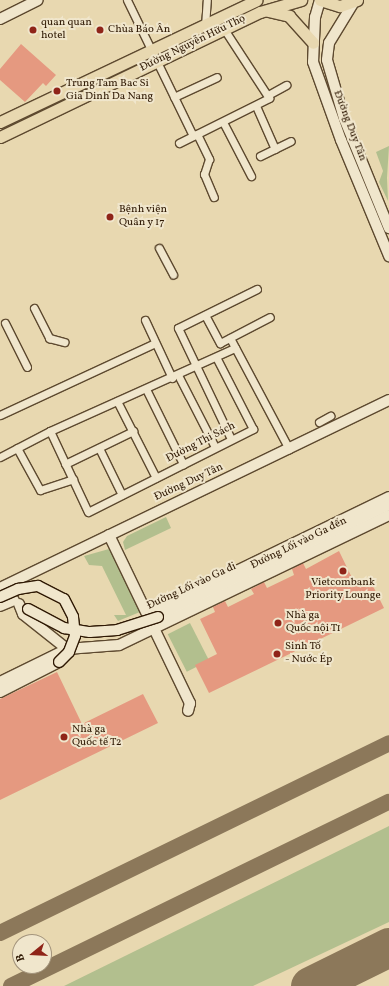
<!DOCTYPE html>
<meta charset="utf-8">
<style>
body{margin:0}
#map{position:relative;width:389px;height:986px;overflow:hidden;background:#e8d8b0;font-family:Vollkorn,serif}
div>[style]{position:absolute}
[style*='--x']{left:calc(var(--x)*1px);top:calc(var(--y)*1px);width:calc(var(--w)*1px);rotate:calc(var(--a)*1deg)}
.green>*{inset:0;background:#b2bf8e;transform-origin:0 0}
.taxiway>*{height:16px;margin:-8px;padding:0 8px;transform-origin:8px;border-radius:8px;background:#8c785a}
.runway>*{height:39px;margin:-19.5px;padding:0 19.5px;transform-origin:19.5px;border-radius:19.5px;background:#8c785a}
.building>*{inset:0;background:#e59980}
.roads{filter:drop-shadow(1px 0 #5d492f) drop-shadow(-1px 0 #5d492f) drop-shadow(0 1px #5d492f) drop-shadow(0 -1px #5d492f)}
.street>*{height:7px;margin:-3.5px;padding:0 3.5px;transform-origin:3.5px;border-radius:3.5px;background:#f0e6cc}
.secondary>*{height:10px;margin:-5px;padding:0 5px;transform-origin:5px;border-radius:5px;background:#f0e6cc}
.primary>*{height:11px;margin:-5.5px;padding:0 5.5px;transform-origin:5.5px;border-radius:5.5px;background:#e8d8b0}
.bridges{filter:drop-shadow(1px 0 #2f1904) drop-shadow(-1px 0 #2f1904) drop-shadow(0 1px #2f1904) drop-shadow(0 -1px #2f1904)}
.secondary-bridge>*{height:10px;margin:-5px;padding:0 5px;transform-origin:5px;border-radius:5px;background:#f0e6cc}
.dots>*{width:11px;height:11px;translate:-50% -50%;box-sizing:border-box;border:2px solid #f0e6cc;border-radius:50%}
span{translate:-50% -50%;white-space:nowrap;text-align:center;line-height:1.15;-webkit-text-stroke:4px #f0e6cc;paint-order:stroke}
.poi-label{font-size:11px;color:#2f1904}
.left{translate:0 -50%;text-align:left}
.street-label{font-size:11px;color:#2f1904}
.north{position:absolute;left:12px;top:934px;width:40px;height:40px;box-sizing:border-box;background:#f0e6cc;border:1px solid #a3947c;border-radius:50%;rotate:252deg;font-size:11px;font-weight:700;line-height:16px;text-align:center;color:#2f1904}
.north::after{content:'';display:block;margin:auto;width:14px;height:18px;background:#8f2418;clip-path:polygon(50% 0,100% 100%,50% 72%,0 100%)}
</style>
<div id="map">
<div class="green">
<i style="clip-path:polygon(389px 146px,387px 178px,388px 201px,379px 182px,383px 171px,376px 152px)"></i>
<i style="clip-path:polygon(166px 517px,171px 528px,125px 550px,123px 542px,127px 536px)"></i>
<i style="clip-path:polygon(109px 549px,140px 612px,118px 621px,114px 615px,126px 615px,102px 566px,89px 565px,84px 556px)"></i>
<i style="left:190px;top:623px;width:42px;height:25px;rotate:63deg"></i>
<i style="clip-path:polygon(389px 826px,389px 922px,253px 986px,64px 986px)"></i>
</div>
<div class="taxiway">
<i style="--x:0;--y:933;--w:433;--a:-26"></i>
<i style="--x:11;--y:986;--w:420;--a:-26"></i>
</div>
<div class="runway">
<i style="--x:310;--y:986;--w:88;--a:-26.3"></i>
</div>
<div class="building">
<i style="clip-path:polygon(21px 44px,56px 75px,46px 86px,43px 83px,25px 102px,0 80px,0 69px)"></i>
<i style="clip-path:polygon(339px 551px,356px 586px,370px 580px,384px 608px,209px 693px,195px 665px,217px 654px,200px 619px,215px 612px,213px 607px,225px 601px,228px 607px,254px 594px,251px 589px,264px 582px,267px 588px,294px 575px,292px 569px,303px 563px,306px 569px)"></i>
<i style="clip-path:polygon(57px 672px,82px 724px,143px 694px,158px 723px,0 800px,0 699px)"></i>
</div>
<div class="roads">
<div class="street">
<i style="--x:127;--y:0;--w:151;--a:64.1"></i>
<i style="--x:205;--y:26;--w:26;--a:-86"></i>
<i style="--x:268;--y:95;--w:21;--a:-29"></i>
<i style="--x:174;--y:97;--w:47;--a:-24.9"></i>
<i style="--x:256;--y:106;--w:47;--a:66.2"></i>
<i style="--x:223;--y:122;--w:61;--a:62.6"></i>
<i style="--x:197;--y:134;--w:28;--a:64"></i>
<i style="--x:209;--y:159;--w:16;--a:108"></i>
<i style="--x:204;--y:174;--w:25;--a:67"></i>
<i style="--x:179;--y:143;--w:101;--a:-26.6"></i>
<i style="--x:269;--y:98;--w:82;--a:-123.1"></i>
<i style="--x:260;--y:156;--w:34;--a:-26"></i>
<i style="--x:159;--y:248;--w:30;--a:62"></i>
<i style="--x:34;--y:308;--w:34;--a:63"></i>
<i style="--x:49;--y:338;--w:16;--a:15"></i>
<i style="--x:205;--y:315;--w:32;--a:62"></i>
<i style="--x:220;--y:343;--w:56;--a:-27.5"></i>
<i style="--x:145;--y:320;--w:64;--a:65"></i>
<i style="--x:5;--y:323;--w:49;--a:63.4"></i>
<i style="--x:230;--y:338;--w:126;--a:62"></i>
<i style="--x:178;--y:375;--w:81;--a:62.8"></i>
<i style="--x:146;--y:389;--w:84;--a:63.7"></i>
<i style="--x:117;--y:401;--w:86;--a:63.1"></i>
<i style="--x:0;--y:415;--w:171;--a:-24.9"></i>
<i style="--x:319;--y:422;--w:13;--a:-29"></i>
<i style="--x:50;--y:431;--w:89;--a:64.9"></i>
<i style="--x:88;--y:512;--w:185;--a:-26.7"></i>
<i style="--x:253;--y:429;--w:81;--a:-117.2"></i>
<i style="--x:231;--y:439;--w:123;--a:-115.5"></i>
<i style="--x:178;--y:328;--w:88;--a:-26.3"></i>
<i style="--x:17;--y:448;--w:48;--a:61.3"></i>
<i style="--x:40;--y:490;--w:35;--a:-18"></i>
<i style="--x:99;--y:448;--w:52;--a:63.9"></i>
<i style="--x:0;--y:457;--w:56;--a:-27.5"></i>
<i style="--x:50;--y:431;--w:203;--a:-24.2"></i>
<i style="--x:65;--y:464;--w:76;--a:-25.9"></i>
</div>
<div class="secondary">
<i style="--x:320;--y:0;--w:18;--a:106"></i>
<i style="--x:315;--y:17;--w:45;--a:92.5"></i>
<i style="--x:313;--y:62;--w:83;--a:70.3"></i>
<i style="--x:341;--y:140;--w:126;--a:67.5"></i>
<i style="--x:354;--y:2;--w:48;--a:121.4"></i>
<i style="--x:329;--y:43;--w:17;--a:97"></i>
<i style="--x:327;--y:60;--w:60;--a:73.7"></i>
<i style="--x:344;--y:118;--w:119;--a:67.8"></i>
<i style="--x:0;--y:19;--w:42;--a:-26.6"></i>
<i style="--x:109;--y:535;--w:187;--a:64.3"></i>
<i style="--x:190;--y:703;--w:8;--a:104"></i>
<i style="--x:0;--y:588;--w:432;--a:-25.8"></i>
<i style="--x:19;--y:604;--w:11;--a:68"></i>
<i style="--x:23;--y:614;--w:56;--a:38.5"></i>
<i style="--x:0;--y:606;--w:15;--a:-23"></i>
<i style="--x:148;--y:614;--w:268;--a:-25.9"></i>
<i style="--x:158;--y:617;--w:257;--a:-25.9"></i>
<i style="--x:0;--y:682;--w:75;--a:-26.2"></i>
<i style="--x:67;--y:649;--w:52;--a:-4.4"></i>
<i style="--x:119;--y:645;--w:300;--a:-25.7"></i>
<i style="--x:0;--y:692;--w:66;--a:-27"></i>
</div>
<div class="primary">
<i style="--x:320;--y:0;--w:21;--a:17"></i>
<i style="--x:340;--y:6;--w:18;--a:-19"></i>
<i style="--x:268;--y:11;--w:22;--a:13"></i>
<i style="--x:289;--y:16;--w:36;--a:48"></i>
<i style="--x:0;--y:122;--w:284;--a:-25.4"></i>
<i style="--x:0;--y:137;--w:288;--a:-25.7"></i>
<i style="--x:260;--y:12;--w:43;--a:-16.3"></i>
</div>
</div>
<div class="bridges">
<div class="secondary-bridge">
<i style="--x:0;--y:597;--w:20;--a:-24"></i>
<i style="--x:18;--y:589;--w:20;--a:-9"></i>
<i style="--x:38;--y:586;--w:29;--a:27"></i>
<i style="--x:64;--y:599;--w:20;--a:63"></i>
<i style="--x:73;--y:617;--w:19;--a:84"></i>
<i style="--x:75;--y:636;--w:17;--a:111"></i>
<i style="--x:69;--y:652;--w:14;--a:135"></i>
<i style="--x:28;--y:609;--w:41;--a:27.8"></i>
<i style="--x:64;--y:628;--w:26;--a:9"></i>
<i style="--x:90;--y:632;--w:27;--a:-4"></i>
<i style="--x:117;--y:630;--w:43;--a:-17.6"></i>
</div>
</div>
<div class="dots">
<i style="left:33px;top:30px;background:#8f2418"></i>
<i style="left:100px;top:30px;background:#8f2418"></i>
<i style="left:57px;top:91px;background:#8f2418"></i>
<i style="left:110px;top:217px;background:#8f2418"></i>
<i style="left:343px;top:571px;background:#8f2418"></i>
<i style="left:278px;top:623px;background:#8f2418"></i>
<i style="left:277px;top:654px;background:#8f2418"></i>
<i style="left:64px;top:737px;background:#8f2418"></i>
</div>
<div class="poi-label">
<span class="left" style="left:41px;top:30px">quan quan<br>hotel</span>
<span class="left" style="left:108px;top:30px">Chùa Báo Ân</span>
<span class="left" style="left:66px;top:91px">Trung Tam Bac Si<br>Gia Dinh Da Nang</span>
<span class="left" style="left:119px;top:217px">Bệnh viện<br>Quân y 17</span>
<span style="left:343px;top:590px">Vietcombank<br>Priority Lounge</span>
<span class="left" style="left:286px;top:623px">Nhà ga<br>Quốc nội T1</span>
<span class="left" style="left:285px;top:654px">Sinh Tố<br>- Nước Ép</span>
<span class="left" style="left:72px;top:737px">Nhà ga<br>Quốc tế T2</span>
</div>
<div class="street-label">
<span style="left:193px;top:44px;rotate:-26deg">Đường Nguyễn Hữu Thọ</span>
<span style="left:349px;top:126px;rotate:69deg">Đường Duy Tân</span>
<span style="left:201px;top:443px;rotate:-27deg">Đường Thi Sách</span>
<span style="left:189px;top:483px;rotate:-25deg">Đường Duy Tân</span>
<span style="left:299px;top:544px;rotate:-26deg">Đường Lối vào Ga đến</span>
<span style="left:192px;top:587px;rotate:-25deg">Đường Lối vào Ga đi</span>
</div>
<div class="north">B</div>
</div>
